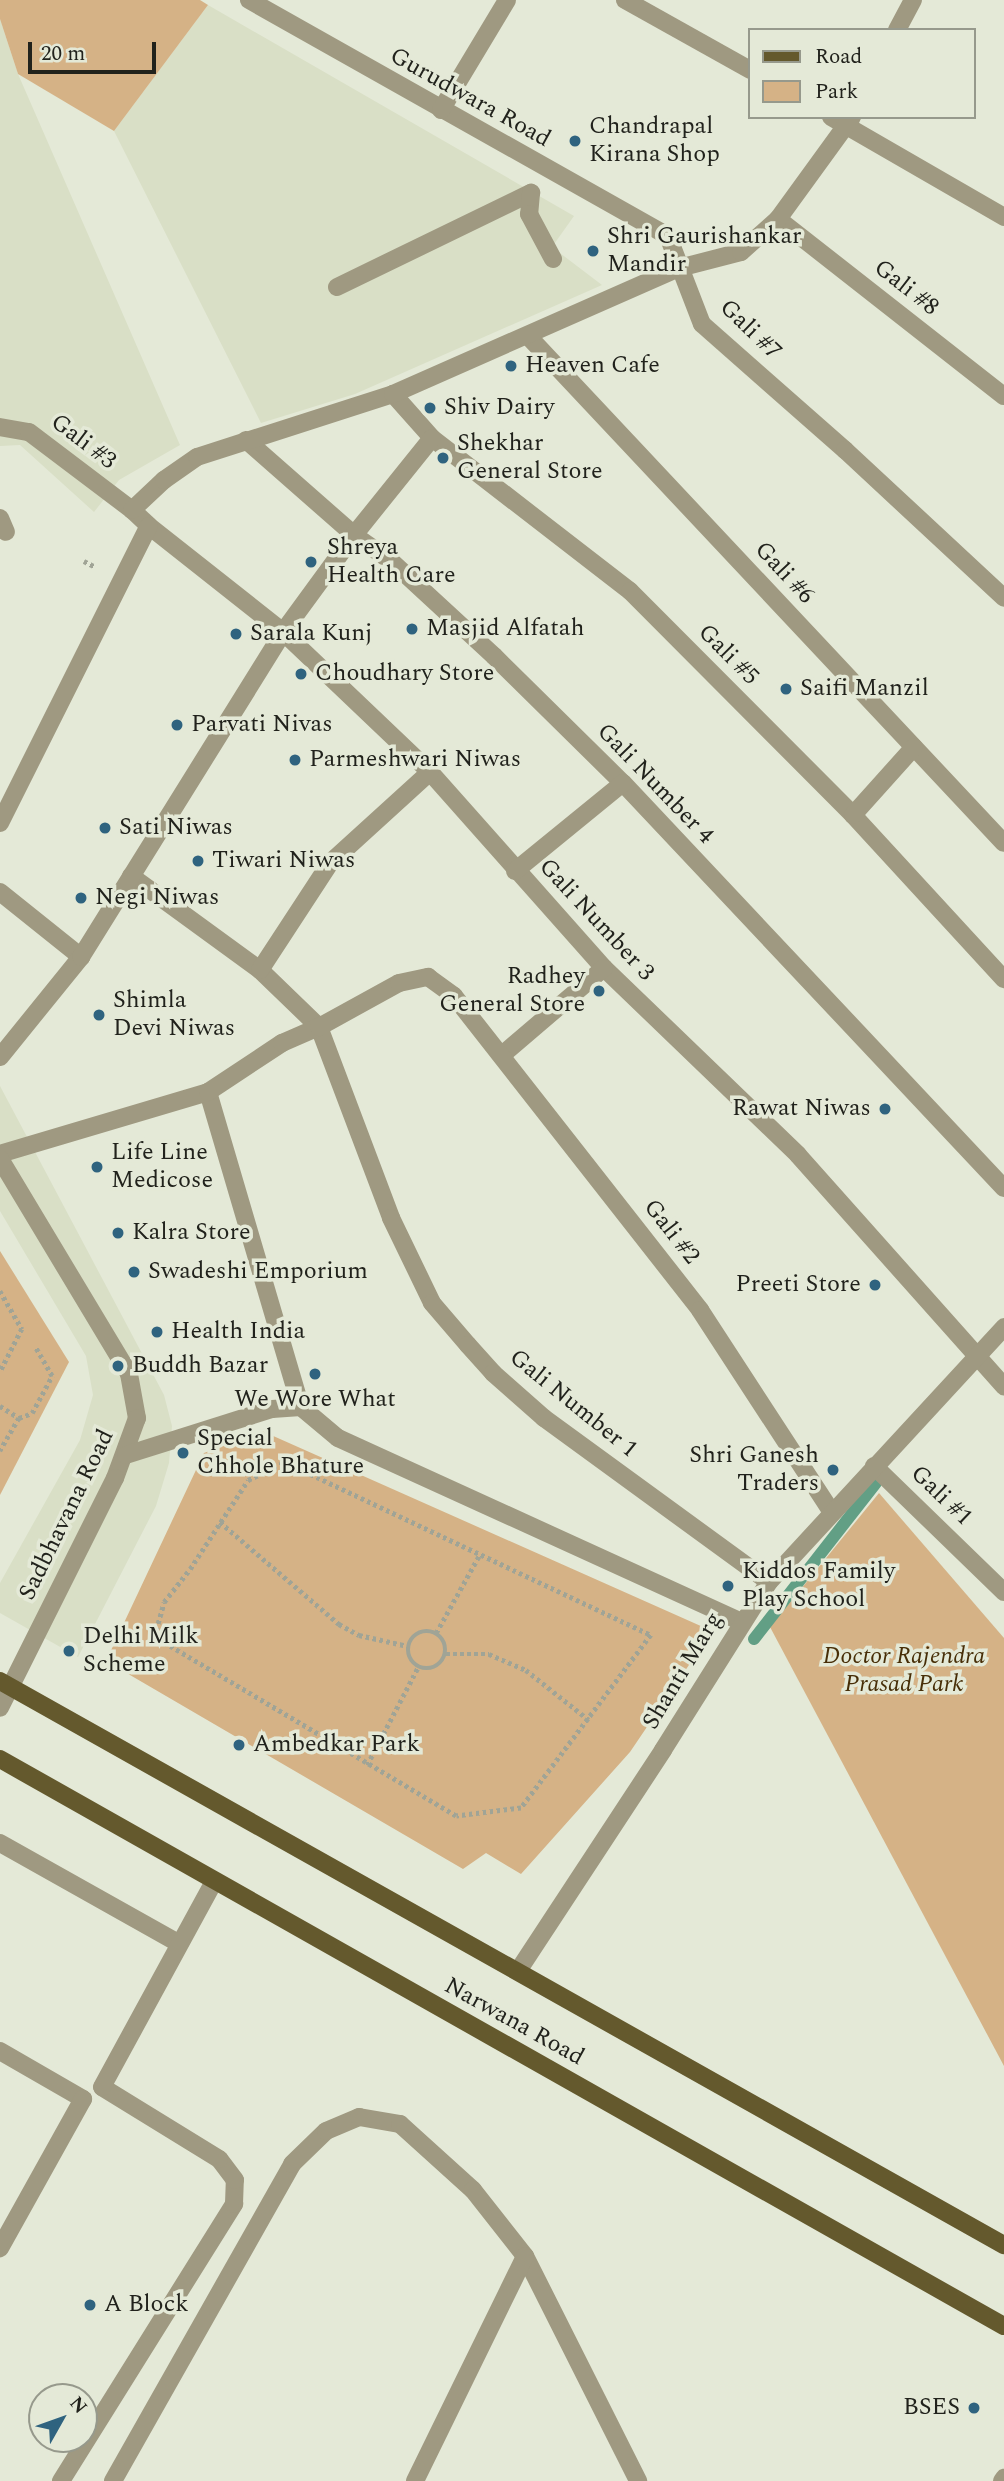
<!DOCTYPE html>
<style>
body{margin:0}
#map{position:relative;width:1004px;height:2481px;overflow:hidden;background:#e4e9d7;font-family:Spectral,serif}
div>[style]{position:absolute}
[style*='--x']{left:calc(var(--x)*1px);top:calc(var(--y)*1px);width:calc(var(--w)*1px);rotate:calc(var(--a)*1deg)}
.built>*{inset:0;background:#d9dfc6}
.green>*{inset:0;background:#d5b286}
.stream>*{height:12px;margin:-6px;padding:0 6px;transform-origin:6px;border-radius:6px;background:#629f85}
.path>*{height:4.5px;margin-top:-2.25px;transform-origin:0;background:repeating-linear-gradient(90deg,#a0a496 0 3.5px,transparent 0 7px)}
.path>.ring{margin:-2.25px;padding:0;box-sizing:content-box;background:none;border:4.5px solid #a0a496;border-radius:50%}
.minor>*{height:18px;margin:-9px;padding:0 9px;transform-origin:9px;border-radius:9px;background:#9f9981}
.major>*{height:18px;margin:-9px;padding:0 9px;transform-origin:9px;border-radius:9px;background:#64592d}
.dots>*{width:19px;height:19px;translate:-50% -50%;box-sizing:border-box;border:4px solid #e4e9d7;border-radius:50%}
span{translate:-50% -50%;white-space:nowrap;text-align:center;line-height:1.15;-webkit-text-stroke:7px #e4e9d7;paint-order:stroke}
.street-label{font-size:24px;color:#21221c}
.poi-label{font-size:24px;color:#21221c}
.left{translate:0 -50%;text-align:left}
.right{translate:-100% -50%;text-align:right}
.park-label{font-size:24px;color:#472e07;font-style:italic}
.legend{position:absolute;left:748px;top:28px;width:228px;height:91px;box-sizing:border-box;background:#e4e9d7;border:2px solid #96998c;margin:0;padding:9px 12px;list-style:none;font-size:21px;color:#21221c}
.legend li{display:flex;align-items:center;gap:14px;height:35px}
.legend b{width:35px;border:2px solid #96998c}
.north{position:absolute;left:28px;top:2383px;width:70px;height:70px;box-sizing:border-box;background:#e4e9d7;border:2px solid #96998c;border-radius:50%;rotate:50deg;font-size:19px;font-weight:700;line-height:28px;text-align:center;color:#21221c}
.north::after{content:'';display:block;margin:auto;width:24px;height:32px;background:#2f637f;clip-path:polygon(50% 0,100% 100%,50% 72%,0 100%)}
.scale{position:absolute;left:28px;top:42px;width:128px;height:32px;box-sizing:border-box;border:4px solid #21221c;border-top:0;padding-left:9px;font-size:21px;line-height:24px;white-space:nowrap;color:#21221c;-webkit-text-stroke:5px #e4e9d7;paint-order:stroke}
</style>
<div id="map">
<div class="built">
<i style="clip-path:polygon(208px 5px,574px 216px,552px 247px,602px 285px,355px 394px,261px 423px,114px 131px)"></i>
<i style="clip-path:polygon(0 19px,18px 74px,180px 445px,119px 480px,94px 512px,20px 445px,0 446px)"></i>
<i style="clip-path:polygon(0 1086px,164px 1395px,172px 1426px,169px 1463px,156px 1506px,78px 1657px,0 1613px,0 1583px,80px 1440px,93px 1395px,86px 1356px,0 1211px)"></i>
</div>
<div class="green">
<i style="clip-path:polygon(0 0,200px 0,208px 5px,114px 131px,18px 74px,0 19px)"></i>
<i style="clip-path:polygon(0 1251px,69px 1362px,0 1495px)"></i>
<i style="clip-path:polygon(262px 1431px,712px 1631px,630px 1752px,521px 1874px,486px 1853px,463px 1869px,106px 1661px,204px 1453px)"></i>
<i style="clip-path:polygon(879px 1493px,1004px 1638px,1004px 2066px,770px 1627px)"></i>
</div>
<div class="stream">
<i style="--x:754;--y:1639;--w:198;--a:-52"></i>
</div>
<div class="path">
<i style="--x:84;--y:561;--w:11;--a:27"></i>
<i style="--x:0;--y:1291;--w:44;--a:59.9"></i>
<i style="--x:22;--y:1329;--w:48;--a:117.1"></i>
<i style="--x:0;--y:1406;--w:22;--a:32"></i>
<i style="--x:19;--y:1418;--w:38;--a:120"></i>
<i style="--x:19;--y:1418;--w:14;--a:-21"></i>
<i style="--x:32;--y:1413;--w:42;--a:-61.6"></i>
<i style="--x:52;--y:1376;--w:34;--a:-120"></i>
<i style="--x:285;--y:1462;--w:405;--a:25.3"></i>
<i style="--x:651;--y:1635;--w:216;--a:126.9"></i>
<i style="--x:521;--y:1808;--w:65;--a:173"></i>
<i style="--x:456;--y:1816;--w:351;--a:-149.3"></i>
<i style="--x:154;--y:1637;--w:36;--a:-74"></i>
<i style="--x:164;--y:1602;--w:42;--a:-51.8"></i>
<i style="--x:190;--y:1569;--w:106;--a:-56.9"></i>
<i style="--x:248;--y:1480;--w:41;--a:-25.9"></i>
<i style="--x:220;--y:1522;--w:157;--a:40.6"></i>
<i style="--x:339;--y:1624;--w:23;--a:29"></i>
<i style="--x:359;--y:1635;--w:50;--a:12.7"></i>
<i class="ring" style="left:408px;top:1631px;width:33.5px;height:33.5px"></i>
<i style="--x:436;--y:1633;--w:90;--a:-60.9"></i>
<i style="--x:446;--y:1654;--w:43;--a:0"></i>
<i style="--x:489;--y:1654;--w:40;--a:23.4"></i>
<i style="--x:526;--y:1670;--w:80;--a:38.4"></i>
<i style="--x:367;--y:1765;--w:110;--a:-62.5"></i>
</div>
<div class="minor">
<i style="--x:249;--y:0;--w:481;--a:29.4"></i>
<i style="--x:668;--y:236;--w:94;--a:68.9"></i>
<i style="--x:702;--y:324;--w:191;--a:41.4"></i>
<i style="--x:845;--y:450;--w:217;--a:42.9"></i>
<i style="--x:625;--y:0;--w:143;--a:29.2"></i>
<i style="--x:897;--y:30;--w:34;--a:-62"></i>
<i style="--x:441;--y:110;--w:128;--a:-59"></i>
<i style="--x:831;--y:117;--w:200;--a:30"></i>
<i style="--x:778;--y:219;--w:287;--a:38.1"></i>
<i style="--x:337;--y:287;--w:216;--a:-25.9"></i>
<i style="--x:531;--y:193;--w:21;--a:95"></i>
<i style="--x:529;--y:214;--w:51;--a:61.9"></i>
<i style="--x:528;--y:336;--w:695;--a:46.81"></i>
<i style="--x:393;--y:394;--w:59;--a:48.4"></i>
<i style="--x:432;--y:438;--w:250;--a:37.7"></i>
<i style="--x:630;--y:591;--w:316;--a:45.1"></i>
<i style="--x:853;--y:815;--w:223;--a:47.4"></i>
<i style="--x:0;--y:427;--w:29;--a:10"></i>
<i style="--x:29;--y:432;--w:129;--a:37.1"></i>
<i style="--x:132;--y:510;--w:23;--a:43"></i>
<i style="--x:149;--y:526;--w:171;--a:38.3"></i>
<i style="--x:283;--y:632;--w:203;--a:43.6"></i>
<i style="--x:430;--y:772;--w:262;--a:48.4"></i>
<i style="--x:604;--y:968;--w:269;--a:43.9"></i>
<i style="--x:798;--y:1155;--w:310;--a:48.3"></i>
<i style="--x:246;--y:440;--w:144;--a:41.3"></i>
<i style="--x:354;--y:535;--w:45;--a:35.1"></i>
<i style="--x:391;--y:561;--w:140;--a:42.7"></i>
<i style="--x:494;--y:656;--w:181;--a:44.6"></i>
<i style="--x:623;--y:783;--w:556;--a:46.75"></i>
<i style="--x:132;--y:510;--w:44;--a:-43.2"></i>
<i style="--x:164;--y:480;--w:40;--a:-34.9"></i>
<i style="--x:197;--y:457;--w:206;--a:-17.8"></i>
<i style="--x:393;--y:394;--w:313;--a:-23.8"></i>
<i style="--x:679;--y:268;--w:64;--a:-14.5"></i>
<i style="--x:741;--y:252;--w:50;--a:-41.7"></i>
<i style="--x:778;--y:219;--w:126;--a:-54"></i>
<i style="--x:0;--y:518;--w:15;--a:67"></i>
<i style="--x:853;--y:815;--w:91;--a:-48.1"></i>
<i style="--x:0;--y:823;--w:332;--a:-63.4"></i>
<i style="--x:515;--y:871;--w:139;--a:-39.2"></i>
<i style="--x:131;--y:876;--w:160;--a:36.1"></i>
<i style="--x:260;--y:970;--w:82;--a:44"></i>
<i style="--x:319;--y:1027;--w:204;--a:69.3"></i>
<i style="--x:391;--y:1218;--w:94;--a:64.2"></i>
<i style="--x:432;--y:1303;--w:55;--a:49.4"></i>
<i style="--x:468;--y:1345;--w:38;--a:48"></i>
<i style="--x:493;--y:1373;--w:68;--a:41.4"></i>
<i style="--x:544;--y:1418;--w:278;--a:36.1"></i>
<i style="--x:0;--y:892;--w:104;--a:38.7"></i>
<i style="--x:260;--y:970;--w:128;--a:-56.8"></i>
<i style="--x:330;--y:863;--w:135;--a:-42.3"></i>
<i style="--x:502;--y:1055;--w:134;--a:-40.5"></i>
<i style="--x:0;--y:1057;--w:129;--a:-51"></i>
<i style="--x:81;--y:957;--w:383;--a:-58.1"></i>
<i style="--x:283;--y:632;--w:120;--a:-53.8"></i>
<i style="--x:354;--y:535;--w:124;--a:-51.2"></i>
<i style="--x:208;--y:1092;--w:328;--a:73.6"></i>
<i style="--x:301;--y:1407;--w:48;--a:40"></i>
<i style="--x:338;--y:1438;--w:444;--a:24.5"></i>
<i style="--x:0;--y:1154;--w:217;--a:-16.6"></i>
<i style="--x:208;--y:1092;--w:89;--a:-33.5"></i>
<i style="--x:282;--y:1043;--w:40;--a:-23.4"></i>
<i style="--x:319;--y:1027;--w:91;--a:-28.8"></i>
<i style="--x:399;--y:983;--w:30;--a:-12"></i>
<i style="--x:428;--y:977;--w:32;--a:36"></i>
<i style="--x:454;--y:996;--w:399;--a:51.9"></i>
<i style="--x:700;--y:1310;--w:240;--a:56.9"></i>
<i style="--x:0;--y:1159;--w:251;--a:59"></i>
<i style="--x:129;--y:1374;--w:45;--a:79.7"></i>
<i style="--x:137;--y:1418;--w:64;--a:110.1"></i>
<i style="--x:115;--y:1478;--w:257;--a:116.6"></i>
<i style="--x:126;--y:1455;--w:153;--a:-17.5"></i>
<i style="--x:272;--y:1409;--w:29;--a:-4"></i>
<i style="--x:874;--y:1466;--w:181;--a:44.1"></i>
<i style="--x:0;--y:1843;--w:204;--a:29.3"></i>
<i style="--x:518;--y:1971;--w:264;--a:-56.7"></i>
<i style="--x:663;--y:1750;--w:199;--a:-57.8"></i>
<i style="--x:769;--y:1582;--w:347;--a:-47.3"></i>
<i style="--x:0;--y:2051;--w:96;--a:30"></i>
<i style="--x:83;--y:2099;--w:171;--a:119.1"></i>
<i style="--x:61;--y:2481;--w:327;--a:-58"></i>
<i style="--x:234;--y:2204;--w:24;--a:-88"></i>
<i style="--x:235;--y:2180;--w:26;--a:-127"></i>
<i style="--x:219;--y:2159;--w:137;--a:-148.4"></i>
<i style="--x:102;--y:2087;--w:234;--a:-61.4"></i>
<i style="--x:113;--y:2481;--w:364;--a:-60.5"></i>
<i style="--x:292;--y:2164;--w:47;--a:-44.1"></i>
<i style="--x:326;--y:2131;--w:36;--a:-23"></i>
<i style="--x:359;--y:2117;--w:42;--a:9.7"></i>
<i style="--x:400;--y:2124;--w:98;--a:42.1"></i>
<i style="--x:473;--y:2190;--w:84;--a:51.8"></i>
<i style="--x:525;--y:2256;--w:252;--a:63.3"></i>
<i style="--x:415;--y:2481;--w:250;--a:-63.9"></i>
<i style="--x:1002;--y:2481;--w:4;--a:-56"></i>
</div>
<div class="major">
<i style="--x:0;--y:1681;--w:1152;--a:29.33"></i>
<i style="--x:0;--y:1759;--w:1153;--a:29.46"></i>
</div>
<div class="dots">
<i style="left:575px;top:141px;background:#2f637f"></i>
<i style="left:593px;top:251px;background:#2f637f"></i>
<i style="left:511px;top:366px;background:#2f637f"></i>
<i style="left:430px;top:408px;background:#2f637f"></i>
<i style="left:443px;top:458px;background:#2f637f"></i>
<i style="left:311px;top:562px;background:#2f637f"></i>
<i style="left:412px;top:629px;background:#2f637f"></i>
<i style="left:236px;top:634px;background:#2f637f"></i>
<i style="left:301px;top:674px;background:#2f637f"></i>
<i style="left:786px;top:689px;background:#2f637f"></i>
<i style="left:177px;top:725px;background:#2f637f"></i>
<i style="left:295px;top:760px;background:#2f637f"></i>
<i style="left:105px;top:828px;background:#2f637f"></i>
<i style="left:198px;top:861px;background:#2f637f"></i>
<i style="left:81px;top:898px;background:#2f637f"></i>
<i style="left:599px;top:991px;background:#2f637f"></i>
<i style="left:99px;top:1015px;background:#2f637f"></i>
<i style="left:885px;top:1109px;background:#2f637f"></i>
<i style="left:97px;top:1167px;background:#2f637f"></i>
<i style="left:118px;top:1233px;background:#2f637f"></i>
<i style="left:134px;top:1272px;background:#2f637f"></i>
<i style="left:875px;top:1285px;background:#2f637f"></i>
<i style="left:157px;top:1332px;background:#2f637f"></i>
<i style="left:118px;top:1366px;background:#2f637f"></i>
<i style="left:315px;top:1374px;background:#2f637f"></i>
<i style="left:183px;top:1453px;background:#2f637f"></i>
<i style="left:833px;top:1470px;background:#2f637f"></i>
<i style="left:728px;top:1586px;background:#2f637f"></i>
<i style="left:69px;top:1651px;background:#2f637f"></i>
<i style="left:239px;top:1745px;background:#2f637f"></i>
<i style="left:90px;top:2305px;background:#2f637f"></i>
<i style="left:974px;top:2408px;background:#2f637f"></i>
</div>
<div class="street-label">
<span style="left:470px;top:98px;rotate:29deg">Gurudwara Road</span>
<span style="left:906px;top:288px;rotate:38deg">Gali #8</span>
<span style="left:750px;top:330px;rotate:44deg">Gali #7</span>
<span style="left:83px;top:442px;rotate:37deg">Gali #3</span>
<span style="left:784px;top:573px;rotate:47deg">Gali #6</span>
<span style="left:728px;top:655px;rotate:45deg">Gali #5</span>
<span style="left:655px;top:784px;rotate:46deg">Gali Number 4</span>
<span style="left:596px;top:920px;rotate:47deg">Gali Number 3</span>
<span style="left:671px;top:1232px;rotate:52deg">Gali #2</span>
<span style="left:573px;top:1404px;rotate:39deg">Gali Number 1</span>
<span style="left:941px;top:1496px;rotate:44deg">Gali #1</span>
<span style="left:67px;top:1515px;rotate:-64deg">Sadbhavana Road</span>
<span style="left:683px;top:1671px;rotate:-59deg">Shanti Marg</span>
<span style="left:514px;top:2022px;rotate:29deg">Narwana Road</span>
</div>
<div class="poi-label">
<span class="left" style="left:589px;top:141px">Chandrapal<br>Kirana Shop</span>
<span class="left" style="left:607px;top:251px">Shri Gaurishankar<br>Mandir</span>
<span class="left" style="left:525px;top:366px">Heaven Cafe</span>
<span class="left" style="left:444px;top:408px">Shiv Dairy</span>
<span class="left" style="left:457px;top:458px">Shekhar<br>General Store</span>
<span class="left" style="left:327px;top:562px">Shreya<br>Health Care</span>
<span class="left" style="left:426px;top:629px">Masjid Alfatah</span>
<span class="left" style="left:250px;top:634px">Sarala Kunj</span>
<span class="left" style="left:315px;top:674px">Choudhary Store</span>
<span class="left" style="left:800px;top:689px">Saifi Manzil</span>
<span class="left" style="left:191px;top:725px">Parvati Nivas</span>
<span class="left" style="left:309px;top:760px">Parmeshwari Niwas</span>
<span class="left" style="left:119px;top:828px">Sati Niwas</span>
<span class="left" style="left:212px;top:861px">Tiwari Niwas</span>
<span class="left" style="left:95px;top:898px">Negi Niwas</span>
<span class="right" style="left:585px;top:991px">Radhey<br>General Store</span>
<span class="left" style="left:113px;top:1015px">Shimla<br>Devi Niwas</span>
<span class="right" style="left:871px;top:1109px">Rawat Niwas</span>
<span class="left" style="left:111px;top:1167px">Life Line<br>Medicose</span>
<span class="left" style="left:132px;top:1233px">Kalra Store</span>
<span class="left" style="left:148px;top:1272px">Swadeshi Emporium</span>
<span class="right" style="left:861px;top:1285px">Preeti Store</span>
<span class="left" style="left:171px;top:1332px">Health India</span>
<span class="left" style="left:132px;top:1366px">Buddh Bazar</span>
<span style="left:315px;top:1400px">We Wore What</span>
<span class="left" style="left:197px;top:1453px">Special<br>Chhole Bhature</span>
<span class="right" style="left:819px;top:1470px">Shri Ganesh<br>Traders</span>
<span class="left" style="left:742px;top:1586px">Kiddos Family<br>Play School</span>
<span class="left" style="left:83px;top:1651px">Delhi Milk<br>Scheme</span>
<span class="left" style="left:253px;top:1745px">Ambedkar Park</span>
<span class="left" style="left:104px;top:2305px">A Block</span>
<span class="right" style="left:960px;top:2408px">BSES</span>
</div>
<div class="park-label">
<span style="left:904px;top:1671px">Doctor Rajendra<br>Prasad Park</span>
</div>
<ul class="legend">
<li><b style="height:9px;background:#64592d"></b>Road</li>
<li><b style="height:19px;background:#d5b286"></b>Park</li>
</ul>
<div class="north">N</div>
<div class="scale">20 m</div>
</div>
